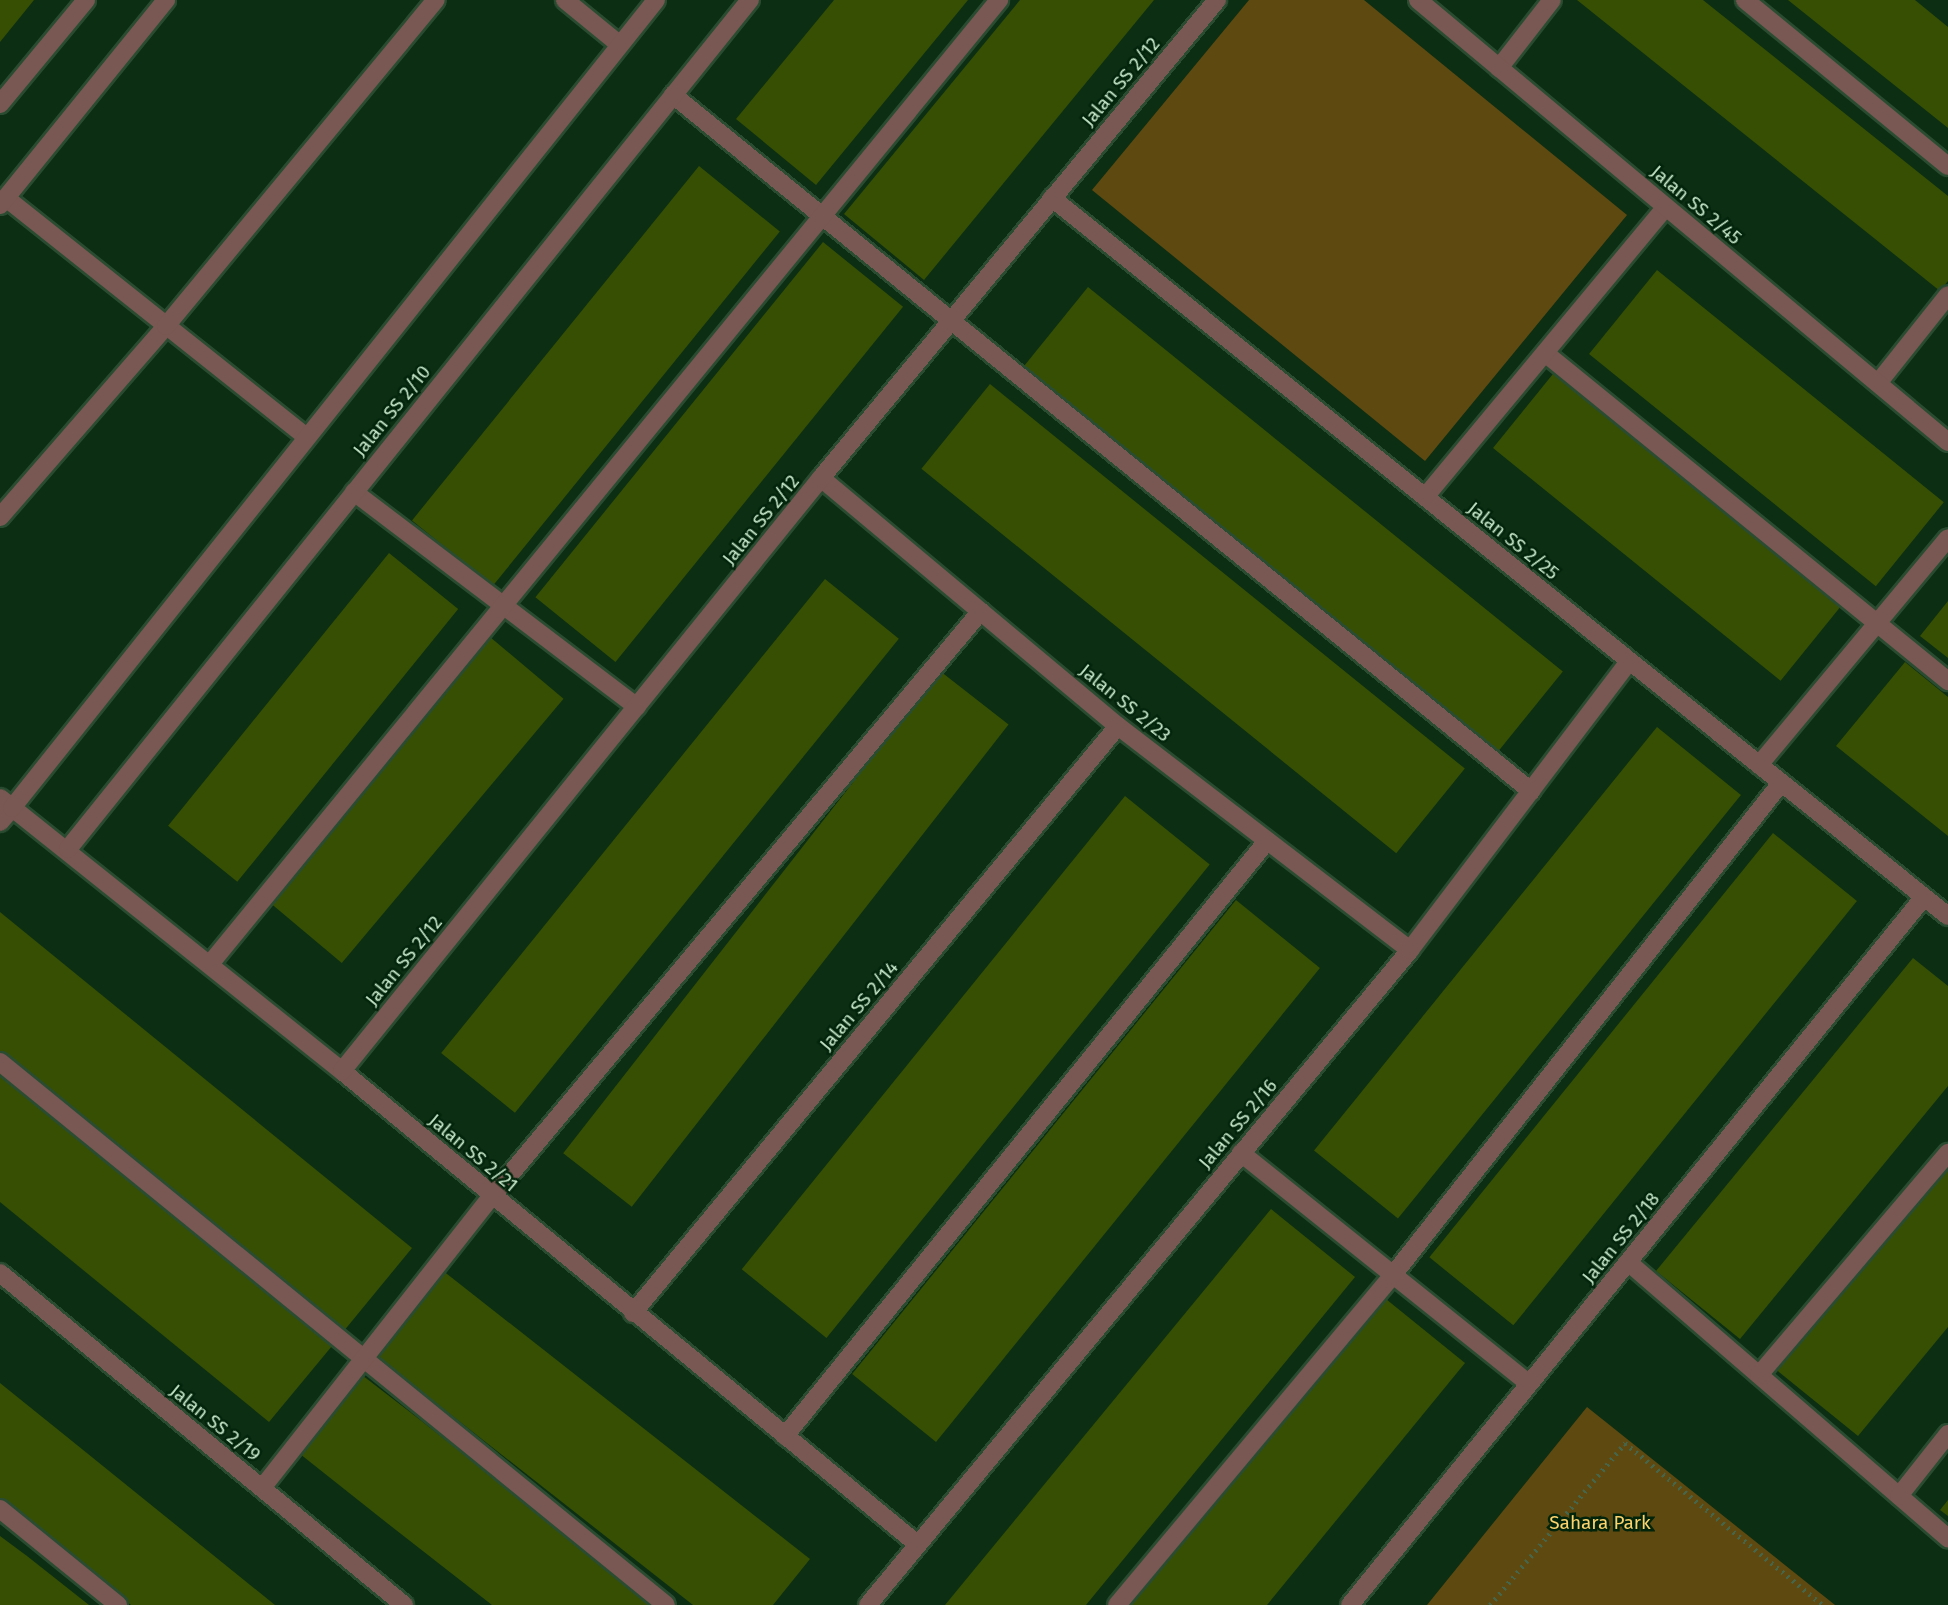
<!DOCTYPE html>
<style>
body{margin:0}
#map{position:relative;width:1948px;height:1605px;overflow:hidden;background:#0c2e13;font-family:"Fira Sans",sans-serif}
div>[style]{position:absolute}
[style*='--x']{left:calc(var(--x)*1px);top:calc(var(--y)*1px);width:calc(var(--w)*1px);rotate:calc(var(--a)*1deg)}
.green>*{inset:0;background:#5e4911}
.building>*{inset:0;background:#364f03;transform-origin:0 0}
.path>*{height:4.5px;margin-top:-2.25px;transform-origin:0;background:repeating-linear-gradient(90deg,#45664b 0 2px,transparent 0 7px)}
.roads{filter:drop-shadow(2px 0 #2a4c31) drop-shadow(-2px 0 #2a4c31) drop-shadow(0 2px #2a4c31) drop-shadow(0 -2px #2a4c31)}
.service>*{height:18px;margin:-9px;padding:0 9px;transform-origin:9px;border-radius:9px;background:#795752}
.minor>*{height:18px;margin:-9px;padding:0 9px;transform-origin:9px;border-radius:9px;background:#795752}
span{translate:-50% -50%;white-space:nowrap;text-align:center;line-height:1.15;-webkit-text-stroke:5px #02240a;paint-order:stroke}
.street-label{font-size:19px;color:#c9e9cc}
.park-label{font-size:19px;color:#fcd36c}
</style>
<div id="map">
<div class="green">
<i style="clip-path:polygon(1249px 0,1364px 0,1627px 215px,1425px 461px,1092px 190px)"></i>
<i style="clip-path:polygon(1587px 1407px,1835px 1605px,1427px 1605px)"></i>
</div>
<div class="building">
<i style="clip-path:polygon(0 0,34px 0,0 42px)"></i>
<i style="clip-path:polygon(834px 0,968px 0,816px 185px,736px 119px)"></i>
<i style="clip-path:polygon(1020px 0,1154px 0,924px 280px,844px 214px)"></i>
<i style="clip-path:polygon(1577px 0,1703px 0,1948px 196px,1948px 281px,1940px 291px)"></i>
<i style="clip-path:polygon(1788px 0,1915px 0,1948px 27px,1948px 128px)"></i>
<i style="left:699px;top:166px;width:104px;height:456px;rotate:39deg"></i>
<i style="left:823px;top:242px;width:103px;height:457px;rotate:39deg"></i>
<i style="left:1657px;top:270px;width:369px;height:108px;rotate:39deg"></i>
<i style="left:1088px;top:287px;width:611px;height:108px;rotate:39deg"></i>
<i style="left:1561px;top:364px;width:370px;height:108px;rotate:39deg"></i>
<i style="left:990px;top:384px;width:611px;height:109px;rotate:39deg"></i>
<i style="left:389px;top:553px;width:89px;height:351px;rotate:39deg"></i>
<i style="left:825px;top:579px;width:95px;height:610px;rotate:39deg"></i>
<i style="clip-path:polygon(1948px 601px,1948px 658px,1920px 636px)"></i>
<i style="left:490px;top:637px;width:96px;height:345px;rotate:40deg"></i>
<i style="clip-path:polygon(1905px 662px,1948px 697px,1948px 836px,1836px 746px)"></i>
<i style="left:940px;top:671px;width:87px;height:612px;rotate:38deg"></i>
<i style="left:1657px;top:727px;width:108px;height:545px;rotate:39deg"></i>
<i style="left:1125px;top:796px;width:109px;height:609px;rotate:39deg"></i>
<i style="left:1773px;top:833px;width:108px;height:546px;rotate:39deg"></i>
<i style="left:1236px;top:900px;width:108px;height:610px;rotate:39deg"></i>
<i style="clip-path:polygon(0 912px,412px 1248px,343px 1332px,0 1051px)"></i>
<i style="clip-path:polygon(1913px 958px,1948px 986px,1948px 1086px,1740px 1339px,1656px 1271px)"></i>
<i style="clip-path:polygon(0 1075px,332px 1346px,269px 1422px,0 1202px)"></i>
<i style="clip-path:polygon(1948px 1156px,1948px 1327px,1858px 1436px,1774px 1368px)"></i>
<i style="clip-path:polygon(1271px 1209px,1355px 1277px,1086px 1605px,945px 1605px)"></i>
<i style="clip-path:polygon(442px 1270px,810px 1559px,773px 1605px,693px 1605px,375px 1355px)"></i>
<i style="clip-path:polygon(1381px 1295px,1465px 1363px,1267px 1605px,1126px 1605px)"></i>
<i style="clip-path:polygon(358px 1372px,419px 1419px,655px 1605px,492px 1605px,387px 1523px,295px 1450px)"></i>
<i style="clip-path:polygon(0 1383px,72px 1441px,275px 1605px,131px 1605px,14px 1511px,0 1499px)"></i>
<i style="clip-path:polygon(1948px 1500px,1948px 1516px,1940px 1510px)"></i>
<i style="clip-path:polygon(0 1536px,27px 1556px,89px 1605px,0 1605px)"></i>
</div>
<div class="path">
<i style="--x:1490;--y:1605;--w:211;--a:-50.2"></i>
<i style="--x:1625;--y:1443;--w:256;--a:39.3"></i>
</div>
<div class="roads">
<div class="service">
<i style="--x:565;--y:0;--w:70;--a:39.2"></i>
<i style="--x:1745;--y:0;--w:262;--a:39.3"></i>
<i style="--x:1499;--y:68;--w:86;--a:-52.1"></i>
<i style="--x:673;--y:95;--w:1105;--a:39.05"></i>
<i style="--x:6;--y:198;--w:384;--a:38.5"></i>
<i style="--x:0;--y:205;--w:264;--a:-51"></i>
<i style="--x:1545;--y:353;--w:520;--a:39.14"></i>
<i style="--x:1878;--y:383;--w:112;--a:-51.5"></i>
<i style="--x:354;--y:492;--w:355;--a:37.2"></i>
<i style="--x:1425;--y:497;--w:377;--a:-50.3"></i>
<i style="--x:0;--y:517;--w:253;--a:-49"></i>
<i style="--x:166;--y:326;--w:423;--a:-50.4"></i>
<i style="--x:1759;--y:765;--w:295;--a:-50.2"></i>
<i style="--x:0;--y:822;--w:18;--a:-49"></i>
<i style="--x:210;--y:964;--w:1246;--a:-50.7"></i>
<i style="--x:0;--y:1062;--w:859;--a:39.19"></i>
<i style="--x:1241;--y:1153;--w:369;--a:38.7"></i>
<i style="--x:1628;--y:1262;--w:423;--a:40.8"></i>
<i style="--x:1759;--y:1375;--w:292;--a:-49.6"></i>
<i style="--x:785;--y:1436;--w:766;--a:-50.99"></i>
<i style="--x:262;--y:1488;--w:372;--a:-51.8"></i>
<i style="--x:492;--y:1196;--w:762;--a:-50.11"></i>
<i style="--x:0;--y:1509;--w:152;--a:39.1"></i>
<i style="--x:1117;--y:1605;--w:430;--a:-50.1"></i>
<i style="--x:1393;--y:1275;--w:627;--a:-51.74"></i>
</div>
<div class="minor">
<i style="--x:1418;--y:0;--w:690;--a:39.83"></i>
<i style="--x:0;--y:104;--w:135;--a:-50.4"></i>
<i style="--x:1052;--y:198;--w:1148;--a:38.71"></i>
<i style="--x:821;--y:478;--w:387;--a:39.9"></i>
<i style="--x:1118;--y:726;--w:368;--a:37.5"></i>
<i style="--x:0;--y:798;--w:438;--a:38.6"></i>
<i style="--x:342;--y:1071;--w:743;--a:39.43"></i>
<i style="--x:12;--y:808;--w:1033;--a:-51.44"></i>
<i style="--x:68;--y:849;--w:1089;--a:-51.23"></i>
<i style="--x:342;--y:1071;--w:762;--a:-51.07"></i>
<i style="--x:821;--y:478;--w:621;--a:-50.36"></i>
<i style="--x:0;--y:1273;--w:523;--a:39.41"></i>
<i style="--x:633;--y:1313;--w:761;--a:-50.44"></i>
<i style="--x:1899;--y:1496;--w:79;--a:-51.7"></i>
<i style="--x:868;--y:1605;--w:850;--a:-50.39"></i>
<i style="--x:1410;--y:950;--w:362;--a:-52.8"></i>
<i style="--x:1350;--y:1605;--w:911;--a:-50.97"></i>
</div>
</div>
<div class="street-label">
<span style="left:1121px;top:82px;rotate:-50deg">Jalan SS 2/12</span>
<span style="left:1696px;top:205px;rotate:40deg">Jalan SS 2/45</span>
<span style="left:392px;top:411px;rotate:-51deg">Jalan SS 2/10</span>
<span style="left:761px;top:520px;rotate:-51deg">Jalan SS 2/12</span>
<span style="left:1513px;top:541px;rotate:39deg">Jalan SS 2/25</span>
<span style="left:1125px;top:703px;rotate:39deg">Jalan SS 2/23</span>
<span style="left:404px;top:961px;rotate:-51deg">Jalan SS 2/12</span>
<span style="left:859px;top:1006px;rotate:-50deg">Jalan SS 2/14</span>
<span style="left:1238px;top:1124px;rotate:-50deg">Jalan SS 2/16</span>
<span style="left:473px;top:1153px;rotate:40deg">Jalan SS 2/21</span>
<span style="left:1621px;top:1238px;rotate:-51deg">Jalan SS 2/18</span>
<span style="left:215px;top:1423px;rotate:39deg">Jalan SS 2/19</span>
</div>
<div class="park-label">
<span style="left:1600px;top:1523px">Sahara Park</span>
</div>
</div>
